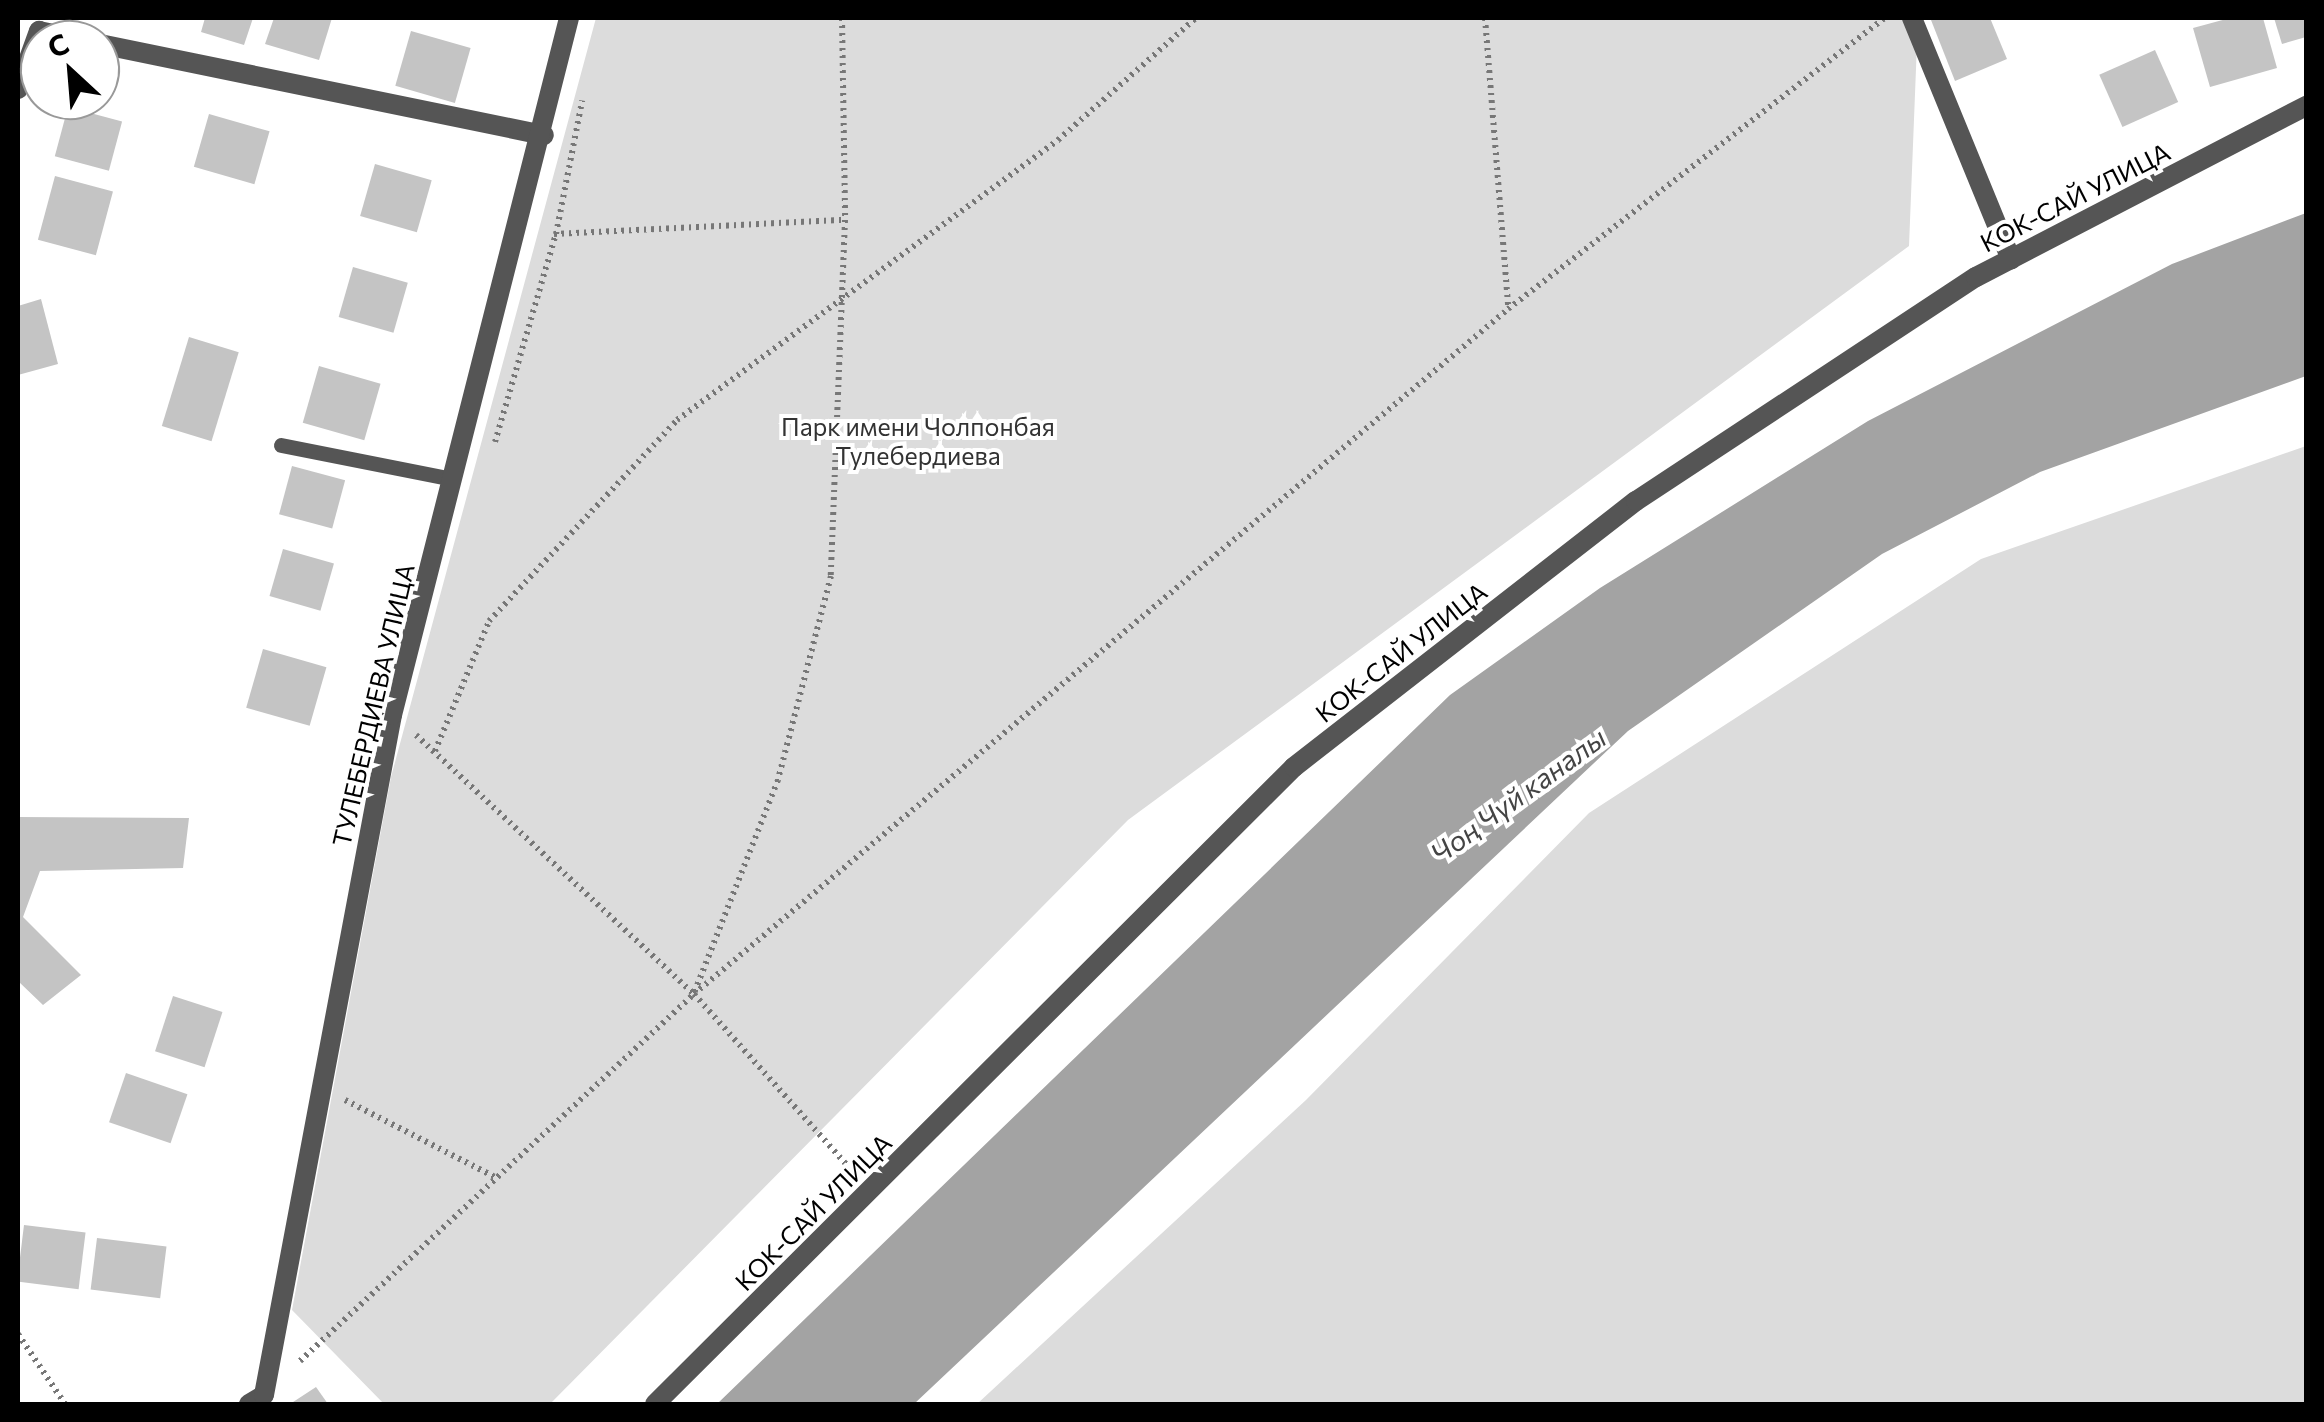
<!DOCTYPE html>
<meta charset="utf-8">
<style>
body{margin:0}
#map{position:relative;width:2324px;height:1422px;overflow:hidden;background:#fff;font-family:Commissioner,sans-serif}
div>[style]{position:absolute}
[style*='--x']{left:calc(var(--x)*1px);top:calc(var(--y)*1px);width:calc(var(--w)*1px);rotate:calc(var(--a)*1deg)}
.green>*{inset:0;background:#dcdcdc}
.water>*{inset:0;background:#a3a3a3}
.building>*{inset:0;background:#c4c4c4;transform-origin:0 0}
.path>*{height:6px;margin-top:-3px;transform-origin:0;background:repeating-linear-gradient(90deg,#777 0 2.5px,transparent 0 7.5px)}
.service>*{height:15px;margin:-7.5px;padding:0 7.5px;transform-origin:7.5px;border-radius:7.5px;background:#555}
.minor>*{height:20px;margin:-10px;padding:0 10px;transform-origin:10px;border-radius:10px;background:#555}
span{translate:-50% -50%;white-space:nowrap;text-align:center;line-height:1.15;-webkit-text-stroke:8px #fff;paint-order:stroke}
.street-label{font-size:25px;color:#000}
.park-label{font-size:25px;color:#333}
.water-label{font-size:28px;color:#444;font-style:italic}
.frame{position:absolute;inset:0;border:20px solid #000;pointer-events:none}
.north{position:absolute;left:20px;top:20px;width:100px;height:100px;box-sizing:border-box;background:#fff;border:2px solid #999;border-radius:50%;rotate:334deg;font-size:28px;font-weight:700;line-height:40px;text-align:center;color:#000}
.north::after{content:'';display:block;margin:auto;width:35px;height:45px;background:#000;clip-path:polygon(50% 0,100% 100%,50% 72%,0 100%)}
</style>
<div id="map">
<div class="green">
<i style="clip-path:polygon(596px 18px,1918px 18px,1909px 246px,1128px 820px,550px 1404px,384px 1404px,292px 1310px,391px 777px)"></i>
<i style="clip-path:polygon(2306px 446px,2306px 1404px,977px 1404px,1306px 1100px,1589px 813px,1981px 559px)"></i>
</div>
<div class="water">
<i style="clip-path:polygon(2306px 213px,2306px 376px,2040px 472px,1882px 554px,1628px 731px,914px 1404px,717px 1404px,1450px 695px,1600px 588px,1868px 421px,2172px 264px)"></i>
</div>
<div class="building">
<i style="clip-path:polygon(205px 18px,253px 18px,244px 45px,201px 32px)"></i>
<i style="clip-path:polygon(274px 18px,332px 18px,319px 60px,265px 44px)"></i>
<i style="clip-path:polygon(1990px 18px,2007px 59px,1955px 81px,1931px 20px)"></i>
<i style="clip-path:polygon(2230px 18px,2263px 18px,2277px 68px,2210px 87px,2193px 28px)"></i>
<i style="clip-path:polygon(2274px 18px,2306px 18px,2306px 37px,2282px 44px)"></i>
<i style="left:411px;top:31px;width:62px;height:57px;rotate:16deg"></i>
<i style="left:2155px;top:50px;width:57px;height:61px;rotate:66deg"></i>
<i style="left:68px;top:107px;width:56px;height:51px;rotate:15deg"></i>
<i style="left:209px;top:114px;width:63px;height:55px;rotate:16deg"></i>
<i style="left:375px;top:164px;width:59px;height:54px;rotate:16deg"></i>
<i style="left:55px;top:176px;width:60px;height:66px;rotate:15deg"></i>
<i style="left:353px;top:267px;width:57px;height:52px;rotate:16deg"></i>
<i style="clip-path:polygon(41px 299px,58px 364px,18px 375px,18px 306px)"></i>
<i style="left:189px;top:337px;width:52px;height:93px;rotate:17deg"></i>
<i style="left:319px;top:366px;width:64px;height:59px;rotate:16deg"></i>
<i style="left:292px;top:466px;width:55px;height:50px;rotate:15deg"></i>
<i style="left:283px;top:549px;width:53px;height:49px;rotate:16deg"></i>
<i style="left:263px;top:649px;width:66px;height:61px;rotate:16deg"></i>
<i style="clip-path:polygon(18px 817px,189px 818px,183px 868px,40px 871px,23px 917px,81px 975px,43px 1005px,18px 981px)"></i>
<i style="left:173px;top:996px;width:52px;height:58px;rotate:18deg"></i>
<i style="left:126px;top:1073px;width:65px;height:52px;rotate:19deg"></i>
<i style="left:24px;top:1225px;width:62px;height:57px;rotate:7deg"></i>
<i style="left:97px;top:1238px;width:70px;height:52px;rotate:7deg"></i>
<i style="clip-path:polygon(316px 1387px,328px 1404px,290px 1404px)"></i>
</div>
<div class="path">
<i style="--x:842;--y:18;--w:202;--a:89.1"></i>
<i style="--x:1485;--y:18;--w:290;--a:85.4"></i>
<i style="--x:554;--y:234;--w:291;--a:-2.8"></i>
<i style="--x:845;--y:220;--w:356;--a:92.3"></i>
<i style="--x:831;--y:576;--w:211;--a:104.6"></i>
<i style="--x:778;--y:780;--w:229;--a:111.5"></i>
<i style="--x:495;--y:442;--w:217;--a:-73.7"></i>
<i style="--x:556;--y:234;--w:136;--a:-78.9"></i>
<i style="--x:416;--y:735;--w:380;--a:43"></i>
<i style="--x:694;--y:994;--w:237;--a:48.2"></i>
<i style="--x:435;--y:751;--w:141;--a:-67.4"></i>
<i style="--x:489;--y:621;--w:275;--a:-46.9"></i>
<i style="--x:677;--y:420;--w:473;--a:-36.3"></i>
<i style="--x:1058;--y:140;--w:184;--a:-41.5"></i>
<i style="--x:345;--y:1100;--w:169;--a:27.2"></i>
<i style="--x:18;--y:1334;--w:84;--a:56.1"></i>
<i style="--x:300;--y:1361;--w:538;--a:-42.97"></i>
<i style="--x:694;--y:994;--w:1064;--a:-40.08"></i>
<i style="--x:1508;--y:309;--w:475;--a:-37.7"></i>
</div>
<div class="service">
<i style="--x:281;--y:445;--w:175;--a:11.2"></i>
</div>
<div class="minor">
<i style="--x:1912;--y:18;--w:261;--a:67.7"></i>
<i style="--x:100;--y:44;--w:453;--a:11.6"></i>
<i style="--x:18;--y:89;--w:62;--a:-70.1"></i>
<i style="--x:39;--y:31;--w:44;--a:11.8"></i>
<i style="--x:249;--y:1404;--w:17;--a:-31"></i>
<i style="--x:264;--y:1395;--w:692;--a:-79.34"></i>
<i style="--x:392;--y:715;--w:719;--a:-75.75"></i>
<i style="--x:655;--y:1404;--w:902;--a:-44.91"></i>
<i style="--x:1294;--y:767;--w:433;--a:-37.9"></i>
<i style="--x:1636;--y:501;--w:407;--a:-33.4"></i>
<i style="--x:1976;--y:277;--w:372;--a:-27.4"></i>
</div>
<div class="street-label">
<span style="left:2075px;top:197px;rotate:-27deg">КОК-САЙ УЛИЦА</span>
<span style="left:1401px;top:652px;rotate:-38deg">КОК-САЙ УЛИЦА</span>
<span style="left:373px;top:705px;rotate:-77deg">ТУЛЕБЕРДИЕВА УЛИЦА</span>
<span style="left:813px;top:1212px;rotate:-45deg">КОК-САЙ УЛИЦА</span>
</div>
<div class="park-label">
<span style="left:918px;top:441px">Парк имени Чолпонбая<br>Тулебердиева</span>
</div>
<div class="water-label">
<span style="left:1518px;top:795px;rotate:-36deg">Чоң Чүй каналы</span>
</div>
<div class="frame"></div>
<div class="north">С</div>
</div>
